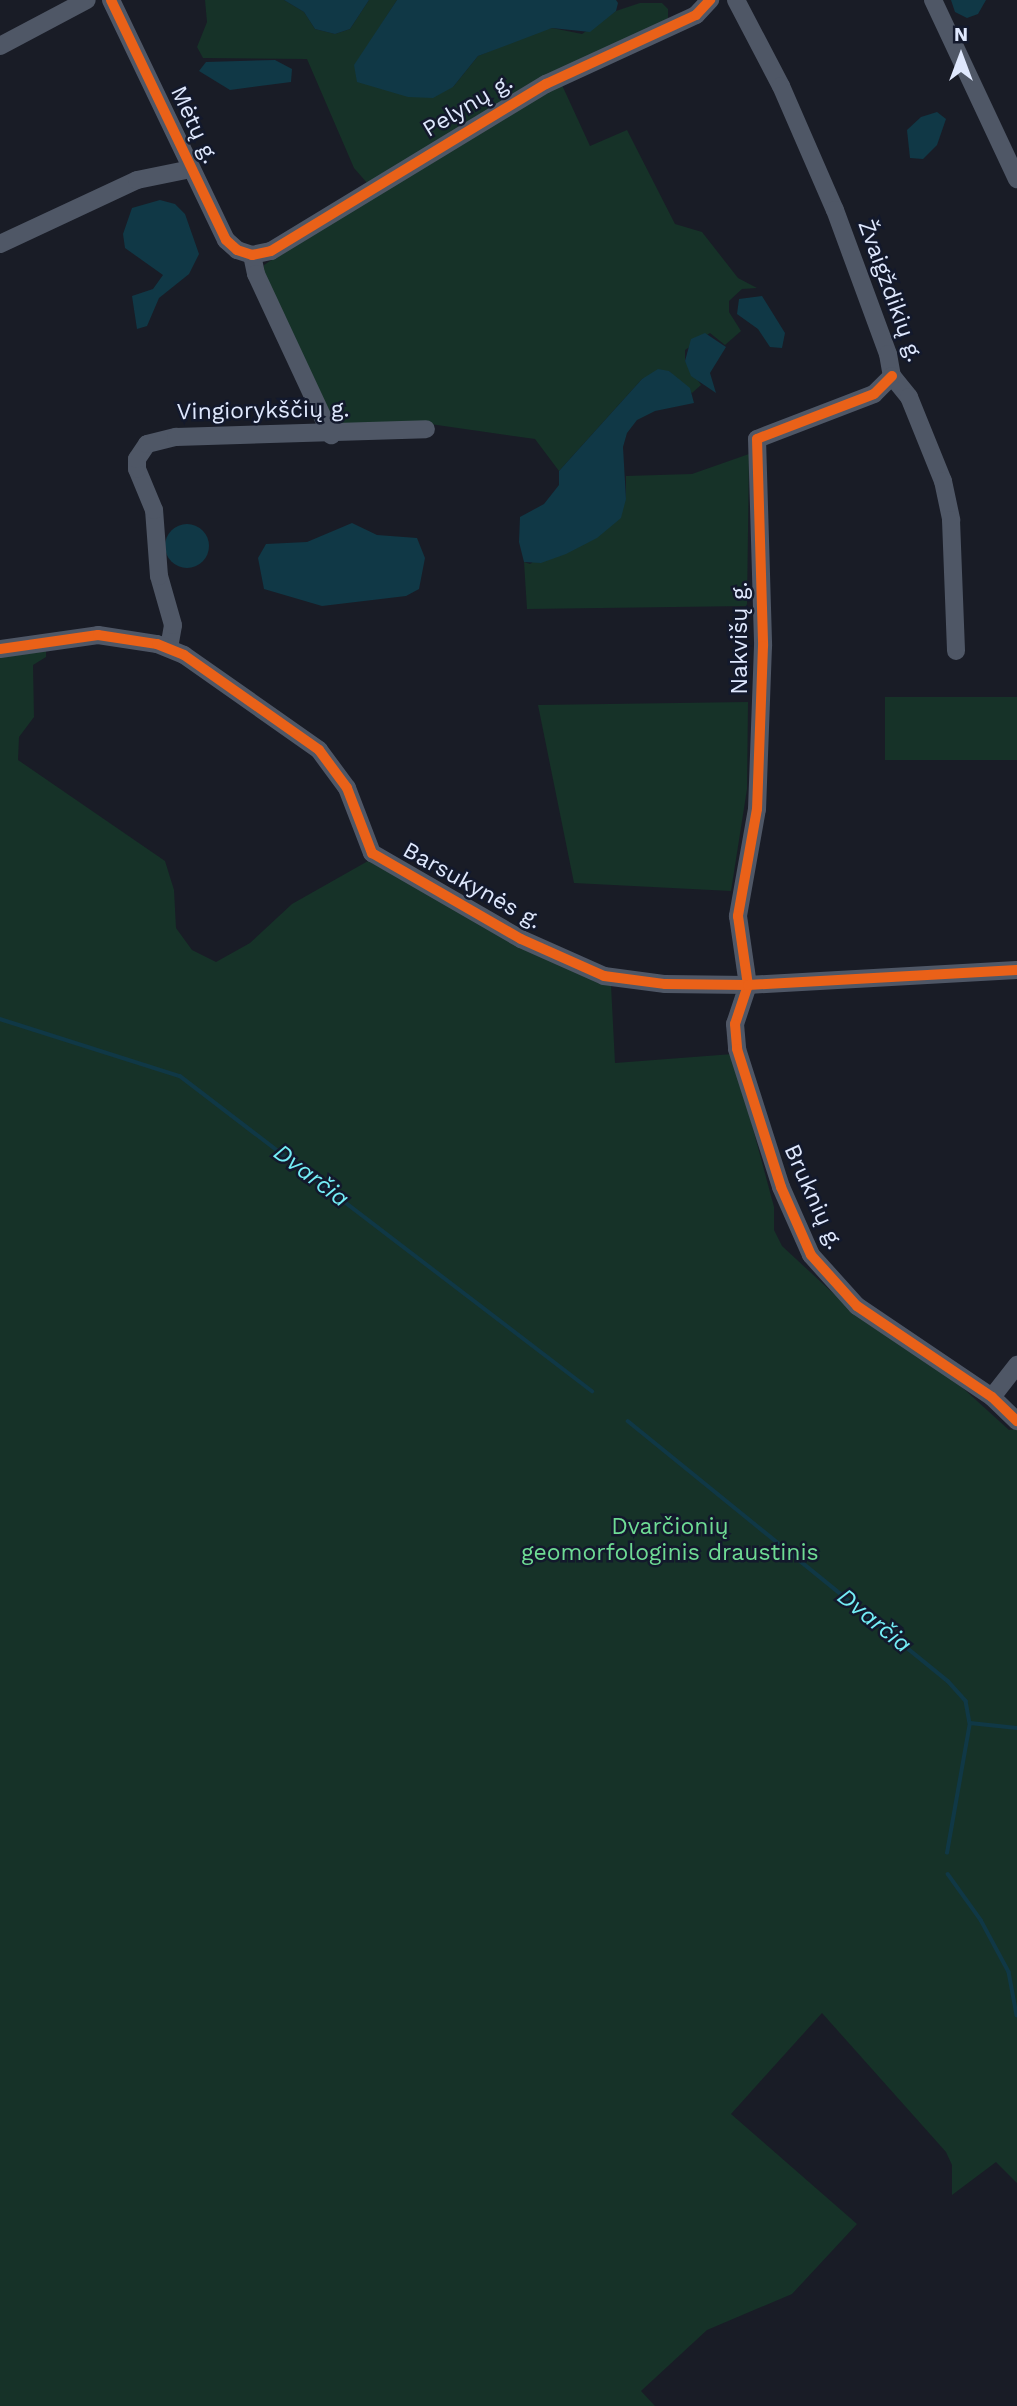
<!DOCTYPE html>
<meta charset="utf-8">
<style>
body{margin:0}
#map{position:relative;width:1017px;height:2406px;overflow:hidden;background:#191c26;font-family:"Work Sans",sans-serif}
div>[style]{position:absolute}
[style*='--x']{left:calc(var(--x)*1px);top:calc(var(--y)*1px);width:calc(var(--w)*1px);rotate:calc(var(--a)*1deg)}
.green>*{inset:0;background:#163228;transform-origin:0 0}
.water>*{inset:0;background:#103846}
.round{border-radius:50%}
.stream>*{height:3.5px;margin:-1.75px;padding:0 1.75px;transform-origin:1.75px;border-radius:1.75px;background:#103846}
.minor>*{height:18px;margin:-9px;padding:0 9px;transform-origin:9px;border-radius:9px;background:#4f5766}
.cycleway>*{height:10px;margin:-5px;padding:0 5px;transform-origin:5px;border-radius:5px;background:#ea6118}
span{translate:-50% -50%;white-space:nowrap;text-align:center;line-height:1.15;-webkit-text-stroke:5px #13192c;paint-order:stroke}
.street-label{font-size:23px;color:#dfe8fd}
.park-label{font-size:23px;color:#6edb94}
.water-label{font-size:24px;color:#74eef7;font-style:italic}
.north{position:absolute;left:926px;top:21px;width:70px;height:70px;-webkit-text-stroke:5px #13192c;paint-order:stroke;rotate:0deg;font-size:19px;font-weight:700;line-height:28px;text-align:center;color:#dfe8fd}
.north::after{content:'';display:block;margin:auto;width:24px;height:32px;background:#dfe8fd;clip-path:polygon(50% 0,100% 100%,50% 72%,0 100%)}
</style>
<div id="map">
<div class="green">
<i style="clip-path:polygon(205px 0,284px 0,304px 12px,315px 29px,335px 34px,350px 29px,369px 0,397px 0,370px 42px,453px 87px,478px 56px,536px 32px,552px 28px,582px 34px,616px 11px,640px 3px,662px 3px,668px 9px,668px 18px,655px 27px,556px 72px,590px 146px,627px 130px,675px 224px,702px 232px,738px 278px,757px 288px,742px 289px,729px 301px,729px 312px,741px 331px,725px 345px,710px 333px,685px 350px,685px 361px,701px 385px,692px 393px,669px 371px,642px 379px,559px 471px,535px 439px,430px 424px,321px 429px,262px 297px,264px 265px,375px 192px,354px 168px,307px 59px,203px 58px,197px 47px,207px 22px)"></i>
<i style="clip-path:polygon(749px 454px,747px 606px,527px 609px,524px 562px,530px 564px,626px 499px,626px 476px,692px 474px)"></i>
<i style="clip-path:polygon(46px 645px,46px 657px,33px 665px,34px 717px,19px 737px,18px 760px,165px 861px,174px 890px,176px 928px,192px 950px,216px 962px,250px 943px,292px 904px,368px 861px,583px 976px,611px 985px,615px 1063px,733px 1054px,774px 1207px,774px 1230px,782px 1246px,849px 1308px,954px 1380px,1009px 1430px,1017px 1429px,1017px 2183px,996px 2162px,952px 2195px,952px 2165px,946px 2152px,822px 2013px,731px 2114px,857px 2224px,792px 2294px,707px 2330px,641px 2391px,655px 2406px,0 2406px,0 654px)"></i>
<i style="left:1017px;top:697px;width:63px;height:132px;rotate:90deg"></i>
<i style="clip-path:polygon(748px 702px,747px 789px,731px 891px,574px 883px,538px 705px)"></i>
</div>
<div class="water">
<i style="clip-path:polygon(284px 0,369px 0,350px 29px,335px 34px,315px 29px,304px 12px)"></i>
<i style="clip-path:polygon(397px 0,616px 0,618px 3px,616px 11px,590px 32px,552px 28px,478px 56px,453px 87px,433px 98px,408px 97px,357px 82px,354px 65px)"></i>
<i style="clip-path:polygon(951px 0,986px 0,978px 14px,967px 18px,955px 12px)"></i>
<i style="clip-path:polygon(275px 60px,292px 69px,291px 82px,230px 90px,199px 71px,206px 62px)"></i>
<i style="clip-path:polygon(937px 112px,946px 119px,937px 145px,923px 159px,910px 158px,907px 130px,921px 117px)"></i>
<i style="clip-path:polygon(160px 200px,175px 204px,185px 214px,199px 254px,189px 274px,159px 298px,147px 326px,137px 329px,132px 296px,153px 289px,163px 275px,125px 248px,123px 234px,132px 208px)"></i>
<i style="clip-path:polygon(762px 296px,785px 333px,782px 348px,770px 347px,758px 329px,737px 314px,739px 299px)"></i>
<i style="clip-path:polygon(705px 333px,726px 347px,710px 373px,716px 393px,691px 376px,685px 361px,691px 339px)"></i>
<i style="clip-path:polygon(658px 369px,669px 371px,690px 388px,694px 403px,655px 411px,637px 420px,627px 433px,623px 447px,626px 499px,621px 518px,597px 538px,566px 554px,541px 563px,524px 562px,519px 542px,520px 517px,544px 504px,559px 485px,559px 471px,642px 379px)"></i>
<i style="clip-path:polygon(352px 523px,377px 535px,417px 538px,425px 558px,419px 589px,406px 596px,322px 606px,264px 589px,258px 558px,266px 544px,307px 542px)"></i>
<i class="round" style="left:165px;top:524px;width:44px;height:44px"></i>
</div>
<div class="stream">
<i style="--x:0;--y:1019;--w:189;--a:17.6"></i>
<i style="--x:180;--y:1076;--w:519;--a:37.4"></i>
<i style="--x:628;--y:1421;--w:412;--a:39.1"></i>
<i style="--x:948;--y:1681;--w:27;--a:48"></i>
<i style="--x:966;--y:1701;--w:22;--a:80"></i>
<i style="--x:970;--y:1723;--w:47;--a:6.1"></i>
<i style="--x:947;--y:1853;--w:132;--a:-80"></i>
<i style="--x:948;--y:1874;--w:57;--a:54.3"></i>
<i style="--x:981;--y:1920;--w:59;--a:61.7"></i>
<i style="--x:1009;--y:1972;--w:44;--a:79.5"></i>
</div>
<div class="minor">
<i style="--x:111;--y:0;--w:266;--a:64.4"></i>
<i style="--x:226;--y:240;--w:15;--a:42"></i>
<i style="--x:237;--y:250;--w:16;--a:18"></i>
<i style="--x:252;--y:255;--w:19;--a:-12"></i>
<i style="--x:271;--y:251;--w:322;--a:-31.3"></i>
<i style="--x:546;--y:84;--w:165;--a:-24.7"></i>
<i style="--x:696;--y:15;--w:21;--a:-47"></i>
<i style="--x:736;--y:0;--w:97;--a:62.4"></i>
<i style="--x:781;--y:86;--w:135;--a:66.5"></i>
<i style="--x:835;--y:210;--w:153;--a:69.8"></i>
<i style="--x:888;--y:354;--w:22;--a:80"></i>
<i style="--x:892;--y:376;--w:27;--a:51"></i>
<i style="--x:909;--y:397;--w:91;--a:68"></i>
<i style="--x:943;--y:481;--w:40;--a:78"></i>
<i style="--x:951;--y:520;--w:131;--a:87.8"></i>
<i style="--x:933;--y:0;--w:198;--a:64.9"></i>
<i style="--x:0;--y:46;--w:98;--a:-27.9"></i>
<i style="--x:0;--y:244;--w:151;--a:-25"></i>
<i style="--x:137;--y:180;--w:55;--a:-11.5"></i>
<i style="--x:252;--y:255;--w:19;--a:78"></i>
<i style="--x:256;--y:274;--w:178;--a:65"></i>
<i style="--x:892;--y:376;--w:25;--a:135"></i>
<i style="--x:874;--y:394;--w:125;--a:159"></i>
<i style="--x:757;--y:439;--w:207;--a:88.3"></i>
<i style="--x:763;--y:646;--w:163;--a:92.1"></i>
<i style="--x:757;--y:809;--w:109;--a:100.1"></i>
<i style="--x:738;--y:916;--w:70;--a:81.8"></i>
<i style="--x:748;--y:985;--w:41;--a:108.4"></i>
<i style="--x:735;--y:1024;--w:25;--a:85"></i>
<i style="--x:737;--y:1049;--w:145;--a:72.3"></i>
<i style="--x:781;--y:1187;--w:74;--a:66.2"></i>
<i style="--x:811;--y:1255;--w:69;--a:48"></i>
<i style="--x:857;--y:1306;--w:163;--a:34"></i>
<i style="--x:992;--y:1397;--w:35;--a:44"></i>
<i style="--x:169;--y:648;--w:23;--a:-80"></i>
<i style="--x:173;--y:625;--w:51;--a:-105.9"></i>
<i style="--x:159;--y:576;--w:66;--a:-94.3"></i>
<i style="--x:154;--y:510;--w:44;--a:-112.5"></i>
<i style="--x:137;--y:469;--w:10;--a:-90"></i>
<i style="--x:137;--y:459;--w:18;--a:-56"></i>
<i style="--x:147;--y:444;--w:30;--a:-14"></i>
<i style="--x:176;--y:437;--w:250;--a:-1.8"></i>
<i style="--x:0;--y:649;--w:99;--a:-8.1"></i>
<i style="--x:98;--y:635;--w:60;--a:8.7"></i>
<i style="--x:157;--y:644;--w:29;--a:22"></i>
<i style="--x:184;--y:655;--w:165;--a:35.1"></i>
<i style="--x:319;--y:750;--w:47;--a:53.6"></i>
<i style="--x:347;--y:788;--w:70;--a:69"></i>
<i style="--x:372;--y:853;--w:172;--a:30"></i>
<i style="--x:521;--y:939;--w:91;--a:24"></i>
<i style="--x:604;--y:976;--w:62;--a:7.5"></i>
<i style="--x:665;--y:984;--w:83;--a:0.7"></i>
<i style="--x:748;--y:985;--w:269;--a:-3.2"></i>
<i style="--x:992;--y:1397;--w:41;--a:-52"></i>
</div>
<div class="cycleway">
<i style="--x:111;--y:0;--w:266;--a:64.4"></i>
<i style="--x:226;--y:240;--w:15;--a:42"></i>
<i style="--x:237;--y:250;--w:16;--a:18"></i>
<i style="--x:252;--y:255;--w:19;--a:-12"></i>
<i style="--x:271;--y:251;--w:322;--a:-31.3"></i>
<i style="--x:546;--y:84;--w:165;--a:-24.7"></i>
<i style="--x:696;--y:15;--w:21;--a:-47"></i>
<i style="--x:892;--y:376;--w:25;--a:135"></i>
<i style="--x:874;--y:394;--w:125;--a:159"></i>
<i style="--x:757;--y:439;--w:207;--a:88.3"></i>
<i style="--x:763;--y:646;--w:163;--a:92.1"></i>
<i style="--x:757;--y:809;--w:109;--a:100.1"></i>
<i style="--x:738;--y:916;--w:70;--a:81.8"></i>
<i style="--x:748;--y:985;--w:41;--a:108.4"></i>
<i style="--x:735;--y:1024;--w:25;--a:85"></i>
<i style="--x:737;--y:1049;--w:145;--a:72.3"></i>
<i style="--x:781;--y:1187;--w:74;--a:66.2"></i>
<i style="--x:811;--y:1255;--w:69;--a:48"></i>
<i style="--x:857;--y:1306;--w:163;--a:34"></i>
<i style="--x:992;--y:1397;--w:35;--a:44"></i>
<i style="--x:0;--y:649;--w:99;--a:-8.1"></i>
<i style="--x:98;--y:635;--w:60;--a:8.7"></i>
<i style="--x:157;--y:644;--w:29;--a:22"></i>
<i style="--x:184;--y:655;--w:165;--a:35.1"></i>
<i style="--x:319;--y:750;--w:47;--a:53.6"></i>
<i style="--x:347;--y:788;--w:70;--a:69"></i>
<i style="--x:372;--y:853;--w:172;--a:30"></i>
<i style="--x:521;--y:939;--w:91;--a:24"></i>
<i style="--x:604;--y:976;--w:62;--a:7.5"></i>
<i style="--x:665;--y:984;--w:83;--a:0.7"></i>
<i style="--x:748;--y:985;--w:269;--a:-3.2"></i>
</div>
<div class="street-label">
<span style="left:468px;top:106px;rotate:-31deg">Pelynų g.</span>
<span style="left:194px;top:125px;rotate:65deg">Mėtų g.</span>
<span style="left:890px;top:291px;rotate:70deg">Žvaigždikių g.</span>
<span style="left:263px;top:411px;rotate:-1deg">Vingiorykščių g.</span>
<span style="left:740px;top:638px;rotate:-90deg">Nakvišų g.</span>
<span style="left:472px;top:886px;rotate:29deg">Barsukynės g.</span>
<span style="left:813px;top:1197px;rotate:66deg">Bruknių g.</span>
</div>
<div class="park-label">
<span style="left:670px;top:1540px">Dvarčionių<br>geomorfologinis draustinis</span>
</div>
<div class="water-label">
<span style="left:311px;top:1176px;rotate:37deg">Dvarčia</span>
<span style="left:874px;top:1621px;rotate:39deg">Dvarčia</span>
</div>
<div class="north">N</div>
</div>
